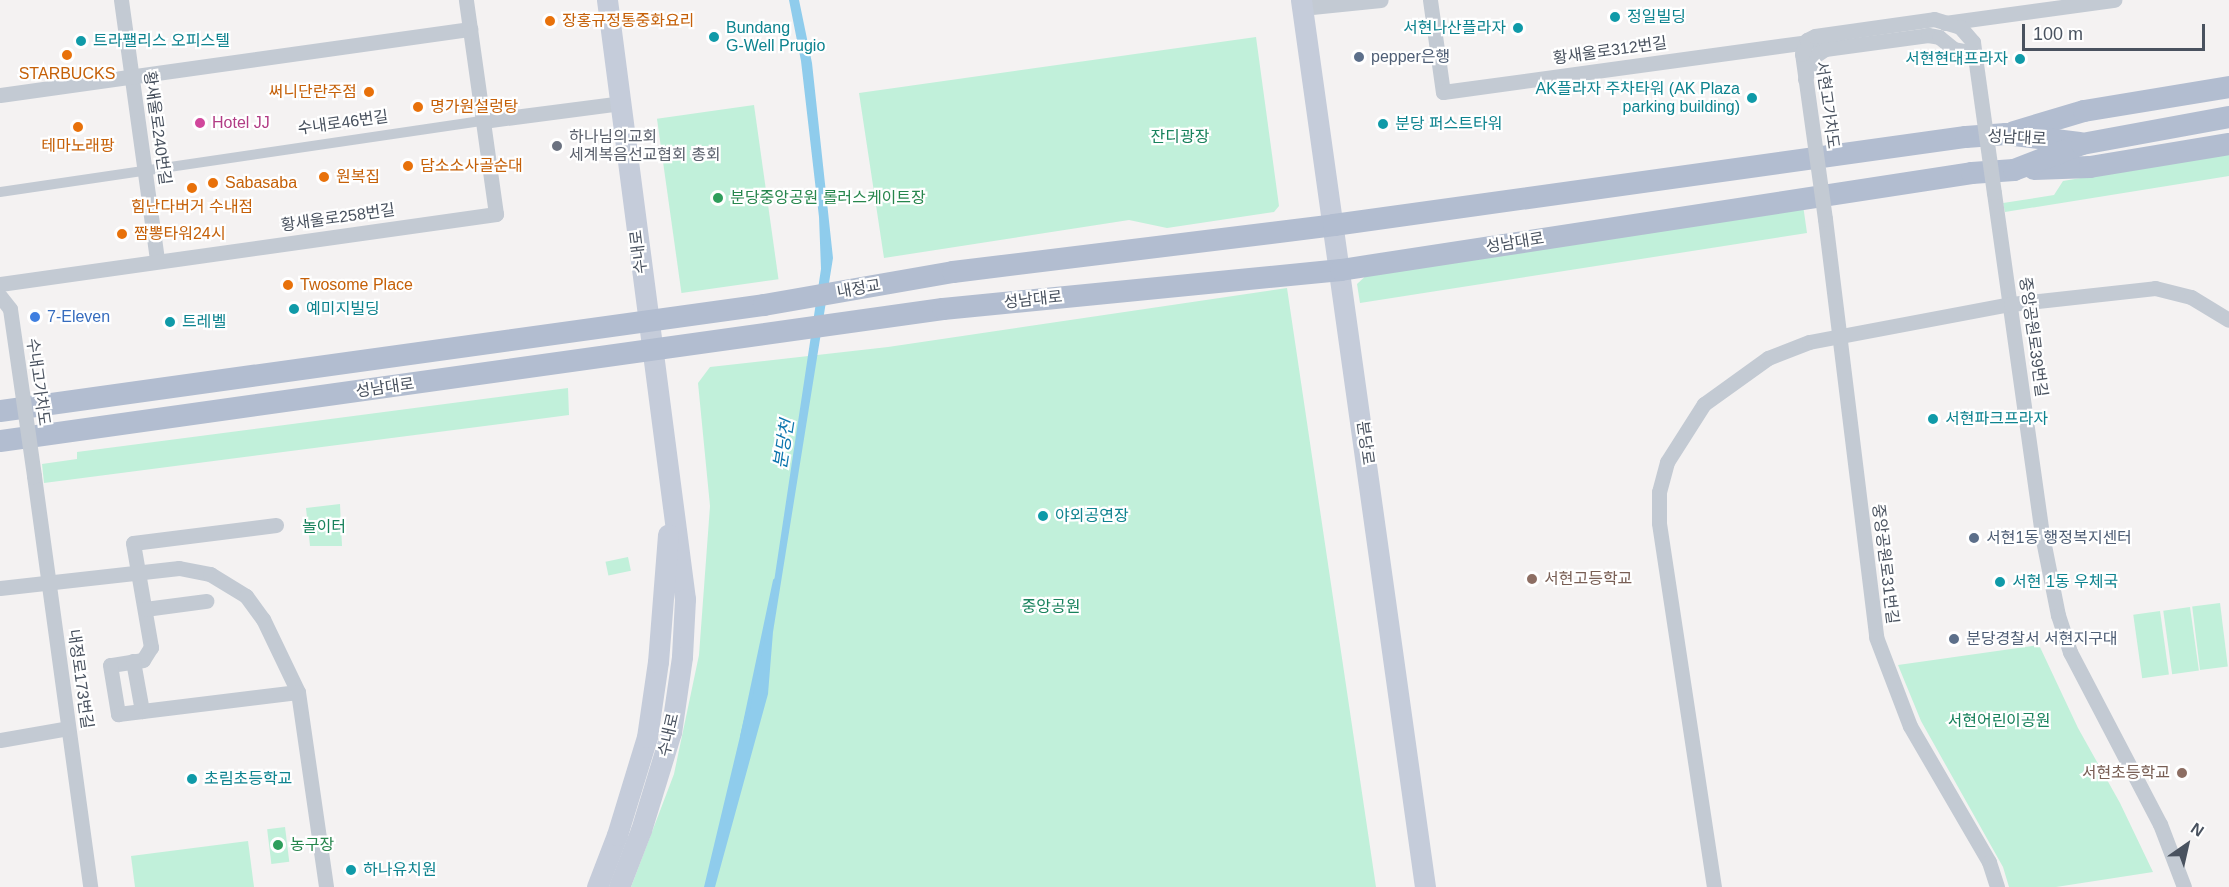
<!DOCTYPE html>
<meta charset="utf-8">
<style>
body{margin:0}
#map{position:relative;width:2229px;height:887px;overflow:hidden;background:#f4f2f2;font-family:Arial,"Noto Sans KR",sans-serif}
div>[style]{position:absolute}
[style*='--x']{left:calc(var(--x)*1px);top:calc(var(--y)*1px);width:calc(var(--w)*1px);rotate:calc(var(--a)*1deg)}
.green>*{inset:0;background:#c1f0da;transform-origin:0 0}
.water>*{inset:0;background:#8fccec}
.stream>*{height:4px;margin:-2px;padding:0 2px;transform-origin:2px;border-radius:2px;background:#8fccec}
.pedestrian>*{height:10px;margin:-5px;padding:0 5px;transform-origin:5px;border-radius:5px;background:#c3cad3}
.minor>*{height:15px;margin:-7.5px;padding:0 7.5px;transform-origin:7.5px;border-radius:7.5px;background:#c3cad3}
.secondary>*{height:21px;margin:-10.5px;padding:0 10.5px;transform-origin:10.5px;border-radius:10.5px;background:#c5ccda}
.primary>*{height:22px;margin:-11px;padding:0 11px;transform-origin:11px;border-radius:11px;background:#b2bdd0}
.minor-bridge>*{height:15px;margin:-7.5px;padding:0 7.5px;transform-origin:7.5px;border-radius:7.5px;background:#c3cad3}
.dots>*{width:16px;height:16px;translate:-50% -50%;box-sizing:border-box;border:3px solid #fff;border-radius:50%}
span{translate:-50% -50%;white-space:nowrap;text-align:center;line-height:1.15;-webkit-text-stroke:4.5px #fff;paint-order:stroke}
.culture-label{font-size:16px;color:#0d838f}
.left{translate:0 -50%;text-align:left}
.right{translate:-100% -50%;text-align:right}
.food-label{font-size:16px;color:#c56008}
.street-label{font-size:16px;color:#49525f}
.service-label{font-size:16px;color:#4e5e75}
.hotel-label{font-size:16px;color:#b23c85}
.worship-label{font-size:16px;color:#5b616d}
.park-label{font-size:16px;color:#18825c}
.leisure-label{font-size:16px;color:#27864d}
.shop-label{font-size:16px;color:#366cbe}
.education-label{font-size:16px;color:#785e54}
.water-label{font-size:18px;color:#0d76ae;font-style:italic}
.north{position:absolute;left:2157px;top:815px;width:60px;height:60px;-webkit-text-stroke:4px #fff;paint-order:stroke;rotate:34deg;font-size:16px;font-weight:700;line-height:24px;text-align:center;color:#49525f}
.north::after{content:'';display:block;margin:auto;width:21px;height:27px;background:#49525f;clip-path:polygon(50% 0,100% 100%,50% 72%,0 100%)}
.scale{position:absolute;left:2022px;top:24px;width:183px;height:27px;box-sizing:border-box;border:3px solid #49525f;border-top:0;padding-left:8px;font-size:18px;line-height:21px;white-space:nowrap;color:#49525f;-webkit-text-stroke:4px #fff;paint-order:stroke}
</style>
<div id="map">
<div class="green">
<i style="clip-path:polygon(1256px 37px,1279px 206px,1274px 212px,1167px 228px,1129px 220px,884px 258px,859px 93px)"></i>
<i style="left:754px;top:105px;width:176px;height:98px;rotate:82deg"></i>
<i style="clip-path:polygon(2229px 153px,2229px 176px,2005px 212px,2003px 203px,2054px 195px,2063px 181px)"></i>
<i style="clip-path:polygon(1803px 205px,1807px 233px,1360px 303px,1357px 284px,1370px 272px)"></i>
<i style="clip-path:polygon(1287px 288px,1376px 887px,631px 887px,674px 774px,699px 655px,710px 506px,698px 383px,710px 367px,888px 347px)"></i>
<i style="clip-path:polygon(568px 388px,569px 415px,44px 483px,42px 464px,77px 459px,77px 452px)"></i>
<i style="clip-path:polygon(340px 504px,342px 546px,310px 546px,306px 508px)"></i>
<i style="left:628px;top:557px;width:14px;height:23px;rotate:78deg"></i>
<i style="left:2220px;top:603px;width:64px;height:28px;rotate:83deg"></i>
<i style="left:2190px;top:607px;width:64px;height:27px;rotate:82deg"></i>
<i style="left:2160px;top:611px;width:64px;height:27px;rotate:82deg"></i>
<i style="clip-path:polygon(2039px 645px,2078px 728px,2120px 803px,2153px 872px,2056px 887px,2009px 887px,2003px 867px,1921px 721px,1898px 665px)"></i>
<i style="left:285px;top:827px;width:35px;height:18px;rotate:83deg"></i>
<i style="clip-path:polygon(248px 841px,254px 887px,135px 887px,131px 856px)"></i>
</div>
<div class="water">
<i style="clip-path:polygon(789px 0,799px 0,812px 63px,833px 258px,773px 632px,768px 694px,715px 887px,704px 887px,769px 615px,821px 269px,819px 217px,801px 61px)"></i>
</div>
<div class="stream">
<i style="--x:742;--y:737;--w:160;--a:-78.1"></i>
</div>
<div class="pedestrian">
<i style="--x:0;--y:192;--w:488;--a:-8.4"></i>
</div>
<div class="minor">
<i style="--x:121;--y:0;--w:263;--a:82.1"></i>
<i style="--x:1430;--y:0;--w:93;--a:82"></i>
<i style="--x:1443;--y:92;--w:377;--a:-7.8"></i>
<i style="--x:1302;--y:8;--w:79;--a:-5.8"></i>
<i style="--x:1945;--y:23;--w:171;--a:-7.8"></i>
<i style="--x:1805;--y:79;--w:23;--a:-70"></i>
<i style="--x:1813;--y:57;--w:14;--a:-34"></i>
<i style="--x:1825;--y:49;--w:104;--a:-7.7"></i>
<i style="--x:1928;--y:35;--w:11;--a:10"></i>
<i style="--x:1939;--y:37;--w:19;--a:39"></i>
<i style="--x:1954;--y:49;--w:21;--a:11"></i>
<i style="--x:0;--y:95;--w:475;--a:-8"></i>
<i style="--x:483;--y:121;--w:139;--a:-7.4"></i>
<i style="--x:1994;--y:193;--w:345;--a:82"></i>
<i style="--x:2042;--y:535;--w:82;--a:78.7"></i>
<i style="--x:2058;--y:615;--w:39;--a:72"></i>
<i style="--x:2070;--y:652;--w:194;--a:62.4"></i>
<i style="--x:2160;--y:824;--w:67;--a:69.1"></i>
<i style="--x:1825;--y:219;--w:421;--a:83"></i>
<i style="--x:1876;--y:637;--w:95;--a:69.1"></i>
<i style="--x:1910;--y:726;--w:157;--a:59.8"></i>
<i style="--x:1989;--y:862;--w:26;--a:72"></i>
<i style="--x:0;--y:284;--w:501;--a:-8.03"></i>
<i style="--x:496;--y:214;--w:216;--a:-98"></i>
<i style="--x:34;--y:476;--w:415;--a:82.2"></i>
<i style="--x:276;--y:525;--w:144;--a:172.8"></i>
<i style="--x:133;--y:543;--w:106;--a:80.2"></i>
<i style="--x:151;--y:647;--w:15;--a:122"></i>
<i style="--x:143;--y:660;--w:33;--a:171"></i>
<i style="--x:110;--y:665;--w:50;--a:80.7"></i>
<i style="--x:118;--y:714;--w:181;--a:-7"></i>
<i style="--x:0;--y:588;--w:180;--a:-6.4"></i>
<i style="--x:179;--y:568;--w:32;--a:11"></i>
<i style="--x:210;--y:574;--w:42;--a:31.4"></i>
<i style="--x:246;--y:596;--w:29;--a:54"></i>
<i style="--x:263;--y:619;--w:81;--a:64.4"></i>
<i style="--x:298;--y:692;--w:197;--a:81.8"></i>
<i style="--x:145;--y:609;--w:62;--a:-7.5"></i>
<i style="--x:133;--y:661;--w:51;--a:79.8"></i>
<i style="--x:0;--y:740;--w:69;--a:-10"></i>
<i style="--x:1714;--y:887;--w:368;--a:-98.6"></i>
<i style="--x:1659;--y:523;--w:31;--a:-90"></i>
<i style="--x:1659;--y:492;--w:31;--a:-75"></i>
<i style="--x:1667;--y:462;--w:69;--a:-57.5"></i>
<i style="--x:1704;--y:404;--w:79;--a:-35.7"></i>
<i style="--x:1768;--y:358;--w:44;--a:-21.3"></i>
<i style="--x:1809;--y:342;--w:206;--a:-10.7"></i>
<i style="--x:2011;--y:304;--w:145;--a:-6.3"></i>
<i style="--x:2155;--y:288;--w:37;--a:14"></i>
<i style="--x:2191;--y:297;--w:44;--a:31.2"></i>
</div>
<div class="secondary">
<i style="--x:607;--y:0;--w:604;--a:82.58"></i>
<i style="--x:685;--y:599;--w:58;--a:93"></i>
<i style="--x:682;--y:657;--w:76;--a:98.3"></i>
<i style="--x:671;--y:732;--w:102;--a:107"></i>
<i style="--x:641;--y:830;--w:61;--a:111.1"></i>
<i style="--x:1301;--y:0;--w:896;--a:82.04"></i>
<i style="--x:597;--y:887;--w:56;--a:-69"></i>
<i style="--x:617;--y:835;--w:102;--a:-73"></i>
<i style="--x:647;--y:737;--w:76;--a:-81.7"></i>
<i style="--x:658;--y:662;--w:128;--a:-85.5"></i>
</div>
<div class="primary">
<i style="--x:2014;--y:132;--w:73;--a:-16.7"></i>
<i style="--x:2084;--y:111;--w:147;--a:-9.4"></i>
<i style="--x:2034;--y:169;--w:56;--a:-2"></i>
<i style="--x:2090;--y:167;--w:141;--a:-9.4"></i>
<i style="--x:0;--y:411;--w:771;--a:-7.9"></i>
<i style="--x:764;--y:305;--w:192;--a:-9.9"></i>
<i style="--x:953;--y:272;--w:384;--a:-7"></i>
<i style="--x:1334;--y:225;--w:638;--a:-7.93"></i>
<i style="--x:1966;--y:137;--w:40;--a:-4.3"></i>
<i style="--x:2006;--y:134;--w:74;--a:7"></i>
<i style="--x:0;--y:441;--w:952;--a:-7.97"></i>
<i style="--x:943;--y:309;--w:400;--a:-5.6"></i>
<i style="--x:1341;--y:270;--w:638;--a:-8.74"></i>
<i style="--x:1972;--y:173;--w:42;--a:-4.1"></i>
<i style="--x:2014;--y:170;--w:73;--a:-20.9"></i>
<i style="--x:2082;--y:144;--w:149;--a:-10.4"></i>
</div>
<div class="minor-bridge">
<i style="--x:1825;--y:219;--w:167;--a:-97.9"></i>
<i style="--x:1802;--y:54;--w:15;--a:-70"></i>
<i style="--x:1807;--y:40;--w:9;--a:-27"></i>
<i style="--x:1815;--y:36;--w:120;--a:-8.1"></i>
<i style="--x:1934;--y:19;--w:27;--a:17"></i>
<i style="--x:1960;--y:27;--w:20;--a:49"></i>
<i style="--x:1973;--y:42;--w:152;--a:82.1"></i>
<i style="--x:0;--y:296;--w:16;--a:52"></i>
<i style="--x:10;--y:309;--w:169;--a:81.8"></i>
</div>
<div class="dots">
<i style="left:1615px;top:17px;background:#0f9aa8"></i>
<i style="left:550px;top:21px;background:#e8710a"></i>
<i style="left:1518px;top:28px;background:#0f9aa8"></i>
<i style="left:714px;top:37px;background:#0f9aa8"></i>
<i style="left:81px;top:41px;background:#0f9aa8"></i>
<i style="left:67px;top:55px;background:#e8710a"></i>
<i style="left:1359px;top:57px;background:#5c6f8a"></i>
<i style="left:2020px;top:59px;background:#0f9aa8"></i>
<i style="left:369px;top:92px;background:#e8710a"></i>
<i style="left:1752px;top:98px;background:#0f9aa8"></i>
<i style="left:418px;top:107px;background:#e8710a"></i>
<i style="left:200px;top:123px;background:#d1479c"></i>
<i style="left:1383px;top:124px;background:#0f9aa8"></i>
<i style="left:78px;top:127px;background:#e8710a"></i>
<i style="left:557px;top:146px;background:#6b7280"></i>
<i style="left:408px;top:166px;background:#e8710a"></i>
<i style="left:324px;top:177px;background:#e8710a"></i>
<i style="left:213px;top:183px;background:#e8710a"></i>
<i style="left:192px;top:188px;background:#e8710a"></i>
<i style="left:718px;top:198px;background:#2e9e5b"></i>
<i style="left:122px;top:234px;background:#e8710a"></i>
<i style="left:288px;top:285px;background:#e8710a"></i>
<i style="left:294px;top:309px;background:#0f9aa8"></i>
<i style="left:35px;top:317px;background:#3f7fe0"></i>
<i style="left:170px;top:322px;background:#0f9aa8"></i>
<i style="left:1933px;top:419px;background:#0f9aa8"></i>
<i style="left:1043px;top:516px;background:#0f9aa8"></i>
<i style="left:1974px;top:538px;background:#5c6f8a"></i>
<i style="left:1532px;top:579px;background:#8d6e63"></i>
<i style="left:2000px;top:582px;background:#0f9aa8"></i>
<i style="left:1954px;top:639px;background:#5c6f8a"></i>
<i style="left:2182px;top:773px;background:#8d6e63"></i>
<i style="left:192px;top:779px;background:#0f9aa8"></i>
<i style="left:278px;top:845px;background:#2e9e5b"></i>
<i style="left:351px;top:870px;background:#0f9aa8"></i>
</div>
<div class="culture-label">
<span class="left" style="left:1627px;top:17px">정일빌딩</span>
<span class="left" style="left:726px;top:37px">Bundang<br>G-Well Prugio</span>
<span class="right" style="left:1506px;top:28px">서현나산플라자</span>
<span class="left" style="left:93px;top:41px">트라팰리스 오피스텔</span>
<span class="right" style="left:2008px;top:59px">서현현대프라자</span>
<span class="right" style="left:1740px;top:98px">AK플라자 주차타워 (AK Plaza<br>parking building)</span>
<span class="left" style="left:1395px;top:124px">분당 퍼스트타워</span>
<span class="left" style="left:306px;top:309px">예미지빌딩</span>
<span class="left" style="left:182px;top:322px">트레벨</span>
<span class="left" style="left:1945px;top:419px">서현파크프라자</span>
<span class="left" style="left:1055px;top:516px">야외공연장</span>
<span class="left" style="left:2012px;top:582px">서현 1동 우체국</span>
<span class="left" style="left:204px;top:779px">초림초등학교</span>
<span class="left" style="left:363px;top:870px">하나유치원</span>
</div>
<div class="food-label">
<span class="left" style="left:562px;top:21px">장홍규정통중화요리</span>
<span style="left:67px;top:74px">STARBUCKS</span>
<span class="right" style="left:357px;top:92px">써니단란주점</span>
<span class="left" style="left:430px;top:107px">명가원설렁탕</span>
<span style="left:78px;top:146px">테마노래팡</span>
<span class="left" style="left:420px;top:166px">담소소사골순대</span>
<span class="left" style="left:336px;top:177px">원복집</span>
<span class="left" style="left:225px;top:183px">Sabasaba</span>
<span style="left:192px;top:207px">힘난다버거 수내점</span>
<span class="left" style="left:134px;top:234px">짬뽕타워24시</span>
<span class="left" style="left:300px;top:285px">Twosome Place</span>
</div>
<div class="street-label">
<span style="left:1610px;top:51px;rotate:-8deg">황새울로312번길</span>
<span style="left:1827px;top:105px;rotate:82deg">서현고가차도</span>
<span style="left:343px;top:123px;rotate:-8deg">수내로46번길</span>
<span style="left:157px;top:128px;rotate:82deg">황새울로240번길</span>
<span style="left:2017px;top:138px;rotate:3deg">성남대로</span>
<span style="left:338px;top:218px;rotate:-8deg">황새울로258번길</span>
<span style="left:1515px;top:243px;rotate:-9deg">성남대로</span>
<span style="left:639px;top:252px;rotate:-97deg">수내로</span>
<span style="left:859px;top:289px;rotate:-10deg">내정교</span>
<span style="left:1033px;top:300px;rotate:-6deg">성남대로</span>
<span style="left:2033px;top:337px;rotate:82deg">중앙공원로39번길</span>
<span style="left:38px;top:382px;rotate:82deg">수내고가차도</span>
<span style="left:385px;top:388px;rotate:-8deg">성남대로</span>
<span style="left:1365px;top:443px;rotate:82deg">분당로</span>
<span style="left:1885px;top:564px;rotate:83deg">중앙공원로31번길</span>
<span style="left:80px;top:679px;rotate:82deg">내정로173번길</span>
<span style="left:669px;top:735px;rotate:-77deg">수내로</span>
</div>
<div class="service-label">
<span class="left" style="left:1371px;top:57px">pepper은행</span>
<span class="left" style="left:1986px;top:538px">서현1동 행정복지센터</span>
<span class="left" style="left:1966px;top:639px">분당경찰서 서현지구대</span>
</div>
<div class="hotel-label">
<span class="left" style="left:212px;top:123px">Hotel JJ</span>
</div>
<div class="worship-label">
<span class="left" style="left:569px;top:146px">하나님의교회<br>세계복음선교협회 총회</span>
</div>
<div class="park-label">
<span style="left:1180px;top:137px">잔디광장</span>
<span style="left:324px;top:527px">놀이터</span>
<span style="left:1051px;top:607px">중앙공원</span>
<span style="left:1999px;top:721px">서현어린이공원</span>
</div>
<div class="leisure-label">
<span class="left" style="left:730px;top:198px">분당중앙공원 롤러스케이트장</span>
<span class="left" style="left:290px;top:845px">농구장</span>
</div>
<div class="shop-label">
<span class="left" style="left:47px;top:317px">7-Eleven</span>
</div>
<div class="education-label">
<span class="left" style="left:1544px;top:579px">서현고등학교</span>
<span class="right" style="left:2170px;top:773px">서현초등학교</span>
</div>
<div class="water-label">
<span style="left:784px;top:444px;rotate:-81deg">분당천</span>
</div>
<div class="north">N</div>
<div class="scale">100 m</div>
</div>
